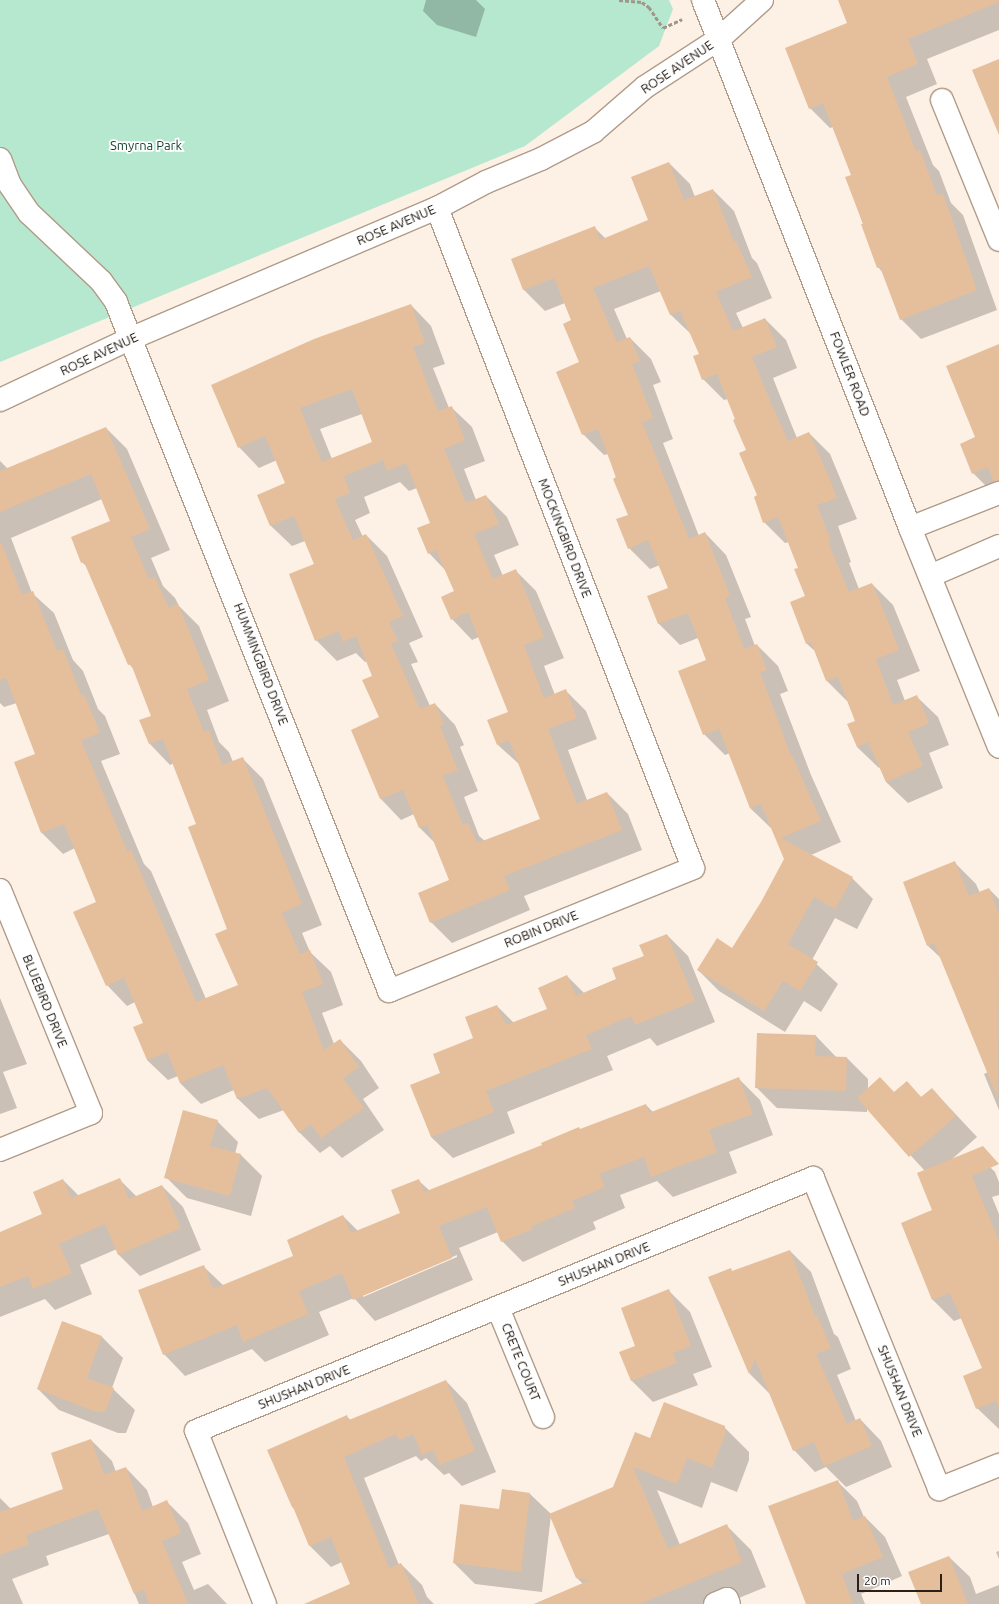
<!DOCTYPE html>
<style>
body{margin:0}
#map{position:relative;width:999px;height:1604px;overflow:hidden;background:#fdf0e4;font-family:Ubuntu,sans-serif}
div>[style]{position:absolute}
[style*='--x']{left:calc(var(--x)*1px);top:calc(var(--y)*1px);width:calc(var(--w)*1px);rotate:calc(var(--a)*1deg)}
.green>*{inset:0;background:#b6e7cf}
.shadow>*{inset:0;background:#0003}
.building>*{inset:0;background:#e5bf9c}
.path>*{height:2.5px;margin-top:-1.25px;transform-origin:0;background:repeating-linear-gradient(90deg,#a1968c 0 4px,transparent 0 6px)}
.roads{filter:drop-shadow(1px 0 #b09c89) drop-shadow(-1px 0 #b09c89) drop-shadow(0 1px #b09c89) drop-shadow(0 -1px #b09c89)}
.minor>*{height:22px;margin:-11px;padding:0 11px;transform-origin:11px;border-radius:11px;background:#fff}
span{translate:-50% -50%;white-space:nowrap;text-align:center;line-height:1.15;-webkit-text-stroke:3.5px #fff;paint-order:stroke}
.street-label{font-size:13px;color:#292119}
.park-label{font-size:13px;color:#143f2e}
.scale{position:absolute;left:857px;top:1574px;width:85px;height:18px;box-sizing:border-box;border:2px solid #292119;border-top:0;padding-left:5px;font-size:12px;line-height:14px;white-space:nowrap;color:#292119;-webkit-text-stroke:3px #fff;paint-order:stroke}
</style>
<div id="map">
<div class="green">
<i style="clip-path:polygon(0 0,669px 0,673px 9px,659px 46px,525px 146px,0 362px)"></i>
</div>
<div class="shadow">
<i style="clip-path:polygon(426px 0,476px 0,485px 9px,476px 37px,437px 25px,423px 11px)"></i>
<i style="clip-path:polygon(839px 0,999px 0,999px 30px,927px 59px,937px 84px,906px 97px,933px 165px,939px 171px,951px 203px,963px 215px,997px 310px,921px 339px,901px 319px,883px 273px,878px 267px,847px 178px,852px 175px,833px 127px,830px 128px,810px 108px,848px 24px)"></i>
<i style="clip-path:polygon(669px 163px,690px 184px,695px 197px,713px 190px,734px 211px,752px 258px,757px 263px,772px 298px,736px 313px,743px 328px,765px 319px,786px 340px,797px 368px,773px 378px,792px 426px,797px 438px,809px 433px,830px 454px,857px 519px,838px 526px,851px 562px,849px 563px,859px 589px,872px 584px,893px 605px,920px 671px,897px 680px,905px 701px,916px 696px,938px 717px,949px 745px,929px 753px,943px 788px,908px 803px,886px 782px,880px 767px,879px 768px,857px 747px,856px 722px,848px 702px,827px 681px,816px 652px,807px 644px,806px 597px,799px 569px,789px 542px,785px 543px,764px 522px,748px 451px,728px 399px,724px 400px,703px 379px,700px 355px,692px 335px,671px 315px,661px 291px,614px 309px,627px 339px,630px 338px,651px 359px,661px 382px,653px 385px,673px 439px,663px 443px,699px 536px,705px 533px,726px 555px,751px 617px,745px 619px,755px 646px,757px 645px,778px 666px,788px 691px,780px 694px,811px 775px,841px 842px,811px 855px,852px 878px,873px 899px,857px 929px,835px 918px,812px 960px,838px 984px,821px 1012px,804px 1001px,785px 1032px,719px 991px,698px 970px,733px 949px,762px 902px,786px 859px,772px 829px,750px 808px,730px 753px,725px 755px,704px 734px,707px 661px,698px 638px,680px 645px,659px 624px,648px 597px,669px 589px,660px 565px,650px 569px,629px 548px,629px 516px,608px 454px,604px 455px,583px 434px,580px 362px,572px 321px,565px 303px,545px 311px,524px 290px,512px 259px,594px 227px,606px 239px,650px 221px)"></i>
<i style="clip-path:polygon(evenodd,411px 305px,431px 326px,445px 364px,433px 368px,449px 408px,451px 407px,472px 427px,485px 461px,464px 469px,476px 500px,486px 496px,507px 517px,519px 545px,494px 555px,503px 576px,515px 570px,536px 591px,564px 658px,544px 666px,555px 695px,565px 690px,586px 711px,597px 739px,568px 750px,587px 800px,607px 793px,628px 814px,642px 850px,524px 896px,530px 910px,452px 943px,431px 922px,451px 881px,435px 843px,420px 828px,414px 814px,401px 820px,381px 799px,352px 730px,380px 718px,373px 676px,367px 661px,365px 662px,356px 653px,337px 661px,316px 640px,316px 564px,305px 541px,292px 546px,271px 526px,258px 496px,287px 484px,277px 460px,259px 468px,239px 447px,411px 305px,362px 414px,373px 442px,332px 459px,320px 429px,362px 414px,411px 305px,400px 482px,409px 491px,417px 488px,432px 523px,429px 553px,446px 571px,455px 592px,452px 619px,472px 640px,479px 637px,509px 713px,498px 745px,520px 765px,541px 819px,485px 841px,479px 836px,464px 797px,478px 791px,460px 747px,464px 745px,455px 725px,435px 704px,430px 706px,411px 664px,418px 662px,409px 643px,423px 637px,387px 556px,366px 535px,363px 537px,355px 520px,370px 513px,364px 497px,400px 482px)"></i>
<i style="clip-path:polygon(999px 347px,999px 483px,988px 488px,973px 473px)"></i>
<i style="clip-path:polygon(evenodd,106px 428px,127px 449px,170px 550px,151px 558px,163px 586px,175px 598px,179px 606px,199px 626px,229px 701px,207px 710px,219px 742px,229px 752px,233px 762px,242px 758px,263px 779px,322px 925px,302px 933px,310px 952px,331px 972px,343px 1005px,322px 1013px,334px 1044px,340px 1040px,361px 1061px,379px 1088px,363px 1099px,384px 1130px,342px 1158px,330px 1146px,320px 1153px,299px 1132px,284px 1110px,259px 1119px,238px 1099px,234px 1090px,201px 1104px,180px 1083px,178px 1076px,168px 1080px,147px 1060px,145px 1024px,135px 1002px,127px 1006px,107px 985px,98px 903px,75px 848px,63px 854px,42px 833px,30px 804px,32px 803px,36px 754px,17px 703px,4px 707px,0 703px,0 461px,8px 469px,106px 428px,102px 499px,111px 521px,82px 562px,88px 568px,129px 664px,134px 669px,152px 717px,141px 721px,150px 744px,170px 765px,174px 763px,198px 825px,229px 929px,239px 986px,206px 999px,151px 871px,144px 864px,101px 761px,120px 754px,105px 716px,98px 709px,83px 671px,73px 660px,54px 613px,32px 593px,11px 538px,102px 499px)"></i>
<i style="clip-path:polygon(955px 863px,976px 884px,980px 893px,989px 889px,999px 899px,999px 1110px,984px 1074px,988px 1072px,942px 959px,928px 946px,904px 883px)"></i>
<i style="clip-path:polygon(667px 935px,688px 956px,715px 1022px,657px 1046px,650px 1038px,607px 1056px,613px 1070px,507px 1112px,515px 1133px,453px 1158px,431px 1137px,442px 1074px,474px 1039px,497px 1006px,514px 1023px,548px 1010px,567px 976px,584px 993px,618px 979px)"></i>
<i style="clip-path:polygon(0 998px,27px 1064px,3px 1072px,17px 1108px,0 1114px)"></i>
<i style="clip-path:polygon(816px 1036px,837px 1058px,847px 1058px,868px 1079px,868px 1089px,894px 1093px,906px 1082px,922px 1098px,932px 1089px,977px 1137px,951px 1160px,974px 1151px,995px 1172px,999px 1182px,999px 1195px,992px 1197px,999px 1214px,999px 1429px,977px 1408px,984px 1369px,962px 1318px,954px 1321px,933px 1300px,934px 1211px,925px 1171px,867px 1108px,867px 1112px,777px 1108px,756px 1087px)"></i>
<i style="clip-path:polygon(evenodd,739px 1079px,760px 1100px,773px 1135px,729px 1152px,737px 1173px,673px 1197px,657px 1181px,620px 1195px,625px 1208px,593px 1222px,596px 1229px,523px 1262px,502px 1241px,498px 1232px,459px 1248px,473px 1280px,375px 1321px,354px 1298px,319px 1312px,329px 1335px,265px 1362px,252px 1349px,185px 1376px,164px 1354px,203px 1266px,224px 1286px,295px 1256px,343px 1216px,358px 1231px,402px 1213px,418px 1180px,430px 1191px,646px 1105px,653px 1112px,739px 1079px,457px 1255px,457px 1257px,363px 1297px,363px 1295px,457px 1255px)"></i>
<i style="clip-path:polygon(217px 1121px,238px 1142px,235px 1154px,241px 1155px,262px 1176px,251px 1216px,187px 1198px,166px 1177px)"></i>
<i style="clip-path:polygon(119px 1179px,137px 1197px,162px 1186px,183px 1207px,201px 1250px,140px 1276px,119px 1255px,117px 1249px,80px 1265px,92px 1294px,55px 1310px,45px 1299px,0 1317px,0 1232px,1px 1233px,44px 1215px,63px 1180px,79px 1196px)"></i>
<i style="clip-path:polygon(790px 1251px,811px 1272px,834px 1334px,838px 1337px,851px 1369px,837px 1375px,856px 1421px,860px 1419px,881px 1441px,892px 1467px,846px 1487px,826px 1467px,815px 1472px,794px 1450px,771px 1395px,750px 1374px,709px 1278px,731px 1270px,733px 1272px)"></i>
<i style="clip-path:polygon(669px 1291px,690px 1312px,712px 1367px,693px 1374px,698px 1385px,653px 1402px,631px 1380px,637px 1347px)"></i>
<i style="clip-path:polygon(63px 1322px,102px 1337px,123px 1358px,112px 1388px,135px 1410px,126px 1433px,118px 1433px,59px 1410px,38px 1389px)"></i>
<i style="clip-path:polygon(446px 1381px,467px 1403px,496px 1472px,462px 1486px,449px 1473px,444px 1475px,426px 1458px,421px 1461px,416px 1456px,364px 1478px,399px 1565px,401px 1564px,422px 1585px,427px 1597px,434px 1604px,332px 1604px,352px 1585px,342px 1562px,331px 1567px,310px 1546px,296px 1510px,292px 1507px,347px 1417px,351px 1420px)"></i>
<i style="clip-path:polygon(724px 1427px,749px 1452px,749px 1460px,737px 1492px,711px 1482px,702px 1508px,657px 1490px,680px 1545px,727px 1526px,751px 1550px,766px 1587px,724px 1604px,534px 1604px,583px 1584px,577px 1578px,551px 1515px,542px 1592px,475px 1584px,454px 1563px,500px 1510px,530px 1494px,551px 1514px,614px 1488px,651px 1439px)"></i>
<i style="clip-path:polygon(91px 1440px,112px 1461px,116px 1472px,126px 1468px,147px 1490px,153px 1507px,167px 1502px,188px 1523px,201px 1554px,182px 1562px,194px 1590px,208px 1584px,227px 1604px,139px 1604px,109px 1534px,46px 1556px,49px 1565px,12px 1579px,23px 1604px,0 1604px,0 1498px,11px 1509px,64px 1490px)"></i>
<i style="clip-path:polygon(837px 1481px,857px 1501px,864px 1517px,865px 1517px,885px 1537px,902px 1576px,861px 1594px,865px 1604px,807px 1604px)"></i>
<i style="clip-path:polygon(999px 1551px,999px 1559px,996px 1552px)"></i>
<i style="clip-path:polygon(949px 1557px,970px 1577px,976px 1594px,999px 1585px,999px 1604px,922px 1604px)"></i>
</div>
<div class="building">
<i style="clip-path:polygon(838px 0,999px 0,999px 2px,908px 39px,918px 64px,887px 77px,916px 151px,920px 150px,937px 196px,943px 194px,977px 290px,900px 320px,880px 267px,877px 268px,861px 224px,863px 224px,845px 177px,851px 175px,823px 103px,809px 109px,785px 48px,847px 23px)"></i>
<i style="clip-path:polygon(999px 59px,999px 135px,972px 70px)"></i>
<i style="clip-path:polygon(669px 162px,684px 200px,713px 189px,734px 242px,736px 241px,752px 277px,716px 292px,733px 331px,765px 318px,777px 347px,752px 357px,771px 403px,788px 441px,809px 432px,826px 470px,837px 498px,817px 505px,831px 541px,828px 542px,849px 592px,872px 583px,888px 621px,899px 650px,876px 659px,893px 705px,917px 695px,929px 723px,908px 732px,923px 766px,886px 782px,868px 742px,857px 747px,847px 724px,855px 721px,838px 677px,826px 681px,811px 642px,806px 644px,790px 602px,805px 596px,794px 569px,798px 568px,778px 517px,763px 523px,754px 497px,757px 495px,739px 453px,746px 450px,733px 420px,735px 419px,717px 374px,702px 380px,693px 356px,699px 354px,680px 311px,670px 315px,649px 266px,593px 288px,617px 342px,630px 337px,640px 361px,632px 364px,653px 418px,642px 422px,689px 539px,705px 532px,730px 596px,725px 598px,744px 649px,757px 644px,767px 670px,760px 672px,791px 756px,792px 755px,821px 821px,781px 838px,853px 877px,835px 909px,814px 897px,788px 944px,818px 962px,800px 991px,783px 981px,764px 1011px,697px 970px,717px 938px,732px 948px,761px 902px,784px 859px,761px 804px,750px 808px,719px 729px,703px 735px,678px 671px,706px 660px,688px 613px,658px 624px,647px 596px,668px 588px,648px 540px,628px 549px,616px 519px,628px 515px,613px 479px,616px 477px,598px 429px,582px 435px,556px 372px,579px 362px,563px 324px,571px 320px,554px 278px,523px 290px,511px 259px,595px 226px,600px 240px,648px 220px,631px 177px)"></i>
<i style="clip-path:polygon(evenodd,411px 304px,425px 343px,413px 347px,438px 411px,452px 406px,465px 440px,444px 449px,466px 503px,486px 495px,499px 524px,474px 534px,493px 579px,516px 569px,544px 637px,524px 645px,544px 698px,566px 689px,577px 718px,548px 729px,577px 804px,607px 792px,622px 830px,504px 876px,510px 890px,430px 923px,418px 893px,449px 880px,427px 825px,419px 828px,403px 790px,380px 799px,351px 730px,379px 717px,362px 680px,372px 676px,356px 636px,343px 642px,339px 631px,315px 641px,289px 574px,314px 564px,294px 516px,270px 526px,257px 495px,285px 483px,265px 436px,238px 448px,211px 385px,314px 339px,411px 304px,352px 389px,372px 442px,322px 462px,300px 408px,352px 389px,411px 304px,383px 460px,387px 471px,406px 463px,430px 523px,417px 528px,428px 554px,436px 550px,454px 591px,441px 597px,451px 620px,468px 612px,508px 712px,487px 720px,497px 745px,509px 740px,540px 819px,477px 843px,468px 823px,463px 825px,443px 776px,458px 770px,440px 726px,444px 724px,435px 703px,420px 709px,391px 644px,398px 641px,389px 622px,403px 616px,366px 534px,353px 540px,335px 499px,350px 493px,344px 476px,383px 460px)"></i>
<i style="clip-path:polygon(999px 344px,999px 481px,994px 482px,988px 467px,972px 474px,960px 444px,975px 437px,946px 366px)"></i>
<i style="clip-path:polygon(106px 427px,150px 529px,131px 537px,149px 579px,155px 577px,169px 608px,178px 604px,209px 680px,187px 689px,204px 732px,209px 730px,222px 765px,243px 757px,302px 904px,282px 913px,300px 954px,310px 950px,323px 984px,302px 992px,324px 1050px,340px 1039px,359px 1067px,343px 1078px,364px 1108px,321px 1138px,311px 1124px,299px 1133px,267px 1088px,237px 1099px,223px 1065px,180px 1083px,167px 1052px,147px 1060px,133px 1027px,143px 1023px,124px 978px,106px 986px,73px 912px,96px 902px,64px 824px,41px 833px,14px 762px,35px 754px,6px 678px,0 680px,0 544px,2px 544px,22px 595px,33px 591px,57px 651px,63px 649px,81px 695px,84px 694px,100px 733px,81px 740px,127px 851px,131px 850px,196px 1002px,238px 985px,215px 934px,227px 929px,188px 827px,196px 824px,163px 739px,149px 744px,139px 720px,151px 716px,131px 664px,128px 665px,84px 562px,81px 563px,71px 537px,110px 521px,91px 474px,0 512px,0 471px)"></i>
<i style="clip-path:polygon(955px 861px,969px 896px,989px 888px,999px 914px,998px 1099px,934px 943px,927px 946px,903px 882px)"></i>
<i style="clip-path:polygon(667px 934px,695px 1001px,635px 1025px,631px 1016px,586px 1035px,592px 1049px,486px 1091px,494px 1112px,431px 1137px,410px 1085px,440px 1073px,433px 1054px,473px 1038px,465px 1017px,497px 1005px,506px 1025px,547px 1009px,538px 988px,567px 975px,576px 996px,616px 979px,612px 968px,644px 956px,639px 945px)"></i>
<i style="clip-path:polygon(757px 1033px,816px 1035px,815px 1056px,847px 1057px,846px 1091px,755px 1088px)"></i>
<i style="clip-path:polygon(739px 1077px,753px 1114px,709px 1130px,717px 1152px,651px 1177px,644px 1157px,599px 1174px,605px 1187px,572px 1201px,575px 1208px,532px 1226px,533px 1229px,501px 1242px,487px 1207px,439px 1226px,452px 1258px,353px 1300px,342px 1273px,299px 1291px,308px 1314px,243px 1342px,237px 1325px,163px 1355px,138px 1290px,204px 1265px,213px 1289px,293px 1256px,287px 1240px,343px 1215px,351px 1233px,400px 1213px,391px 1190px,419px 1179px,424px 1192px,542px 1145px,541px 1143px,579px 1127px,580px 1129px,646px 1104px,649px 1113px)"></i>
<i style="clip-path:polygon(880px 1077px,894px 1092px,907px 1081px,921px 1097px,932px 1088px,956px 1116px,909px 1157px,857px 1098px)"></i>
<i style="clip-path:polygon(183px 1110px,218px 1120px,210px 1146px,241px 1154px,230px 1196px,164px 1178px)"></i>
<i style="clip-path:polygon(983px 1146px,999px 1164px,972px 1176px,999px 1241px,999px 1407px,996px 1401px,976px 1409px,963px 1376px,982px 1368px,950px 1293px,932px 1300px,901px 1223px,932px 1210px,917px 1173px)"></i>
<i style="clip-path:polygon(120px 1178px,129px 1199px,162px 1185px,181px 1228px,118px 1255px,105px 1224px,59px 1244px,72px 1273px,33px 1289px,28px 1276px,0 1287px,0 1232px,42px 1214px,33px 1192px,63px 1179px,71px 1198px)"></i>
<i style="clip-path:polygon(790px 1250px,815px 1316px,817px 1315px,831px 1348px,816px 1354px,847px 1424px,860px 1418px,872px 1446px,824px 1466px,814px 1442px,793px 1451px,755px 1359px,749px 1374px,708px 1277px,731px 1268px,732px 1271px)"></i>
<i style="clip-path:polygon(669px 1289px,691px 1346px,673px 1353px,677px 1363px,631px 1381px,619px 1352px,635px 1346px,621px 1308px)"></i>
<i style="clip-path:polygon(62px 1321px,102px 1336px,87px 1378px,114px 1388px,105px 1412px,96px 1412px,37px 1389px)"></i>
<i style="clip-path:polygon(446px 1380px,475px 1451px,440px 1465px,433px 1450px,422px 1455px,413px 1434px,399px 1440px,396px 1434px,344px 1457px,389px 1568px,401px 1563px,419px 1604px,304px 1604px,350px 1584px,331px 1537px,309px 1546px,293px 1507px,292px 1507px,267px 1450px,347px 1415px,349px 1420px)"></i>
<i style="clip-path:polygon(664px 1402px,725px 1426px,725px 1435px,712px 1468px,687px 1458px,677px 1484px,633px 1467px,668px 1549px,727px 1524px,742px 1562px,639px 1604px,534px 1604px,590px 1580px,576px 1578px,549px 1514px,613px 1487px,635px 1432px,650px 1438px)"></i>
<i style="clip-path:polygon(91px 1439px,104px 1475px,126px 1467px,142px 1511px,167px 1500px,181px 1533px,162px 1541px,188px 1604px,149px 1604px,144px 1590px,134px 1594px,98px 1509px,26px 1535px,29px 1544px,0 1555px,0 1512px,63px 1489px,51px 1453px)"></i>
<i style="clip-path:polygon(838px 1480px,853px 1521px,865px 1516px,883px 1557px,842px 1574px,853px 1604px,806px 1604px,768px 1506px)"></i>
<i style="clip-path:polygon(502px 1489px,530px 1493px,521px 1572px,453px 1563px,460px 1504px,499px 1509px)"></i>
<i style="clip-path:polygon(949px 1556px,968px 1604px,921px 1604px,908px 1572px)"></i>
</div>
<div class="path">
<i style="--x:619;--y:0;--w:23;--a:5"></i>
<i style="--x:642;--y:2;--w:9;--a:36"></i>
<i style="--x:649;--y:7;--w:25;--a:56"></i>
<i style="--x:663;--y:28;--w:21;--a:-25"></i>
</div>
<div class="roads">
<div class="minor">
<i style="--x:703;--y:0;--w:567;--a:68.59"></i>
<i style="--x:910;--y:528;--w:236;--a:67.9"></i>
<i style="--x:942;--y:100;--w:151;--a:67.8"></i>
<i style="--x:0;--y:159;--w:28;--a:69"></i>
<i style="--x:10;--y:185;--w:34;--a:56"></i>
<i style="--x:29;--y:213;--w:99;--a:43.4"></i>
<i style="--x:101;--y:281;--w:26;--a:54"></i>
<i style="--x:116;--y:302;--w:741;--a:68.39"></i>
<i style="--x:389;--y:991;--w:328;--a:-22"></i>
<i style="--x:693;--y:868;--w:708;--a:-111.2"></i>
<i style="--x:0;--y:400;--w:146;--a:-25.2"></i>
<i style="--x:132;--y:338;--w:332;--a:-23.1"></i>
<i style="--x:437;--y:208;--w:55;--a:-28"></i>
<i style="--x:486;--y:182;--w:60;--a:-22.7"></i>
<i style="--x:541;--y:159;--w:59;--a:-27.4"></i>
<i style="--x:593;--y:132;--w:69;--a:-40.9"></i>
<i style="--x:645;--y:87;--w:88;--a:-33"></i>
<i style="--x:719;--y:39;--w:58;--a:-42.2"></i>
<i style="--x:910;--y:528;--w:96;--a:-21.5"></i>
<i style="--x:930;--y:576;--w:75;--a:-23.5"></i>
<i style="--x:0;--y:890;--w:241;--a:67.8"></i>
<i style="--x:91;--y:1113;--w:98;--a:157.9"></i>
<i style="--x:498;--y:1308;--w:118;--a:67.6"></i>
<i style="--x:265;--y:1604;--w:186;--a:-111.7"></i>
<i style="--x:196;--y:1431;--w:667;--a:-22.3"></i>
<i style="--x:813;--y:1178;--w:336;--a:67.9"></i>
<i style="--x:939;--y:1489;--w:65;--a:-21.8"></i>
<i style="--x:715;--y:1604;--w:13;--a:-23"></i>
<i style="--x:727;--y:1599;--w:5;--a:68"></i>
</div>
</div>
<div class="street-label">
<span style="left:677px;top:67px;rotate:-34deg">ROSE AVENUE</span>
<span style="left:396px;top:225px;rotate:-23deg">ROSE AVENUE</span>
<span style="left:99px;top:354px;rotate:-25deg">ROSE AVENUE</span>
<span style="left:850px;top:374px;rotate:69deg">FOWLER ROAD</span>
<span style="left:565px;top:538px;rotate:69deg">MOCKINGBIRD DRIVE</span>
<span style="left:261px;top:664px;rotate:69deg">HUMMINGBIRD DRIVE</span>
<span style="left:541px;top:929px;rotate:-22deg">ROBIN DRIVE</span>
<span style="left:45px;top:1001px;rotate:68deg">BLUEBIRD DRIVE</span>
<span style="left:604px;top:1264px;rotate:-22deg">SHUSHAN DRIVE</span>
<span style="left:521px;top:1362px;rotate:68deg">CRETE COURT</span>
<span style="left:304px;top:1387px;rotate:-22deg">SHUSHAN DRIVE</span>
<span style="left:900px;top:1391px;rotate:68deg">SHUSHAN DRIVE</span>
</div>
<div class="park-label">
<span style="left:146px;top:145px">Smyrna Park</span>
</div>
<div class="scale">20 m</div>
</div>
